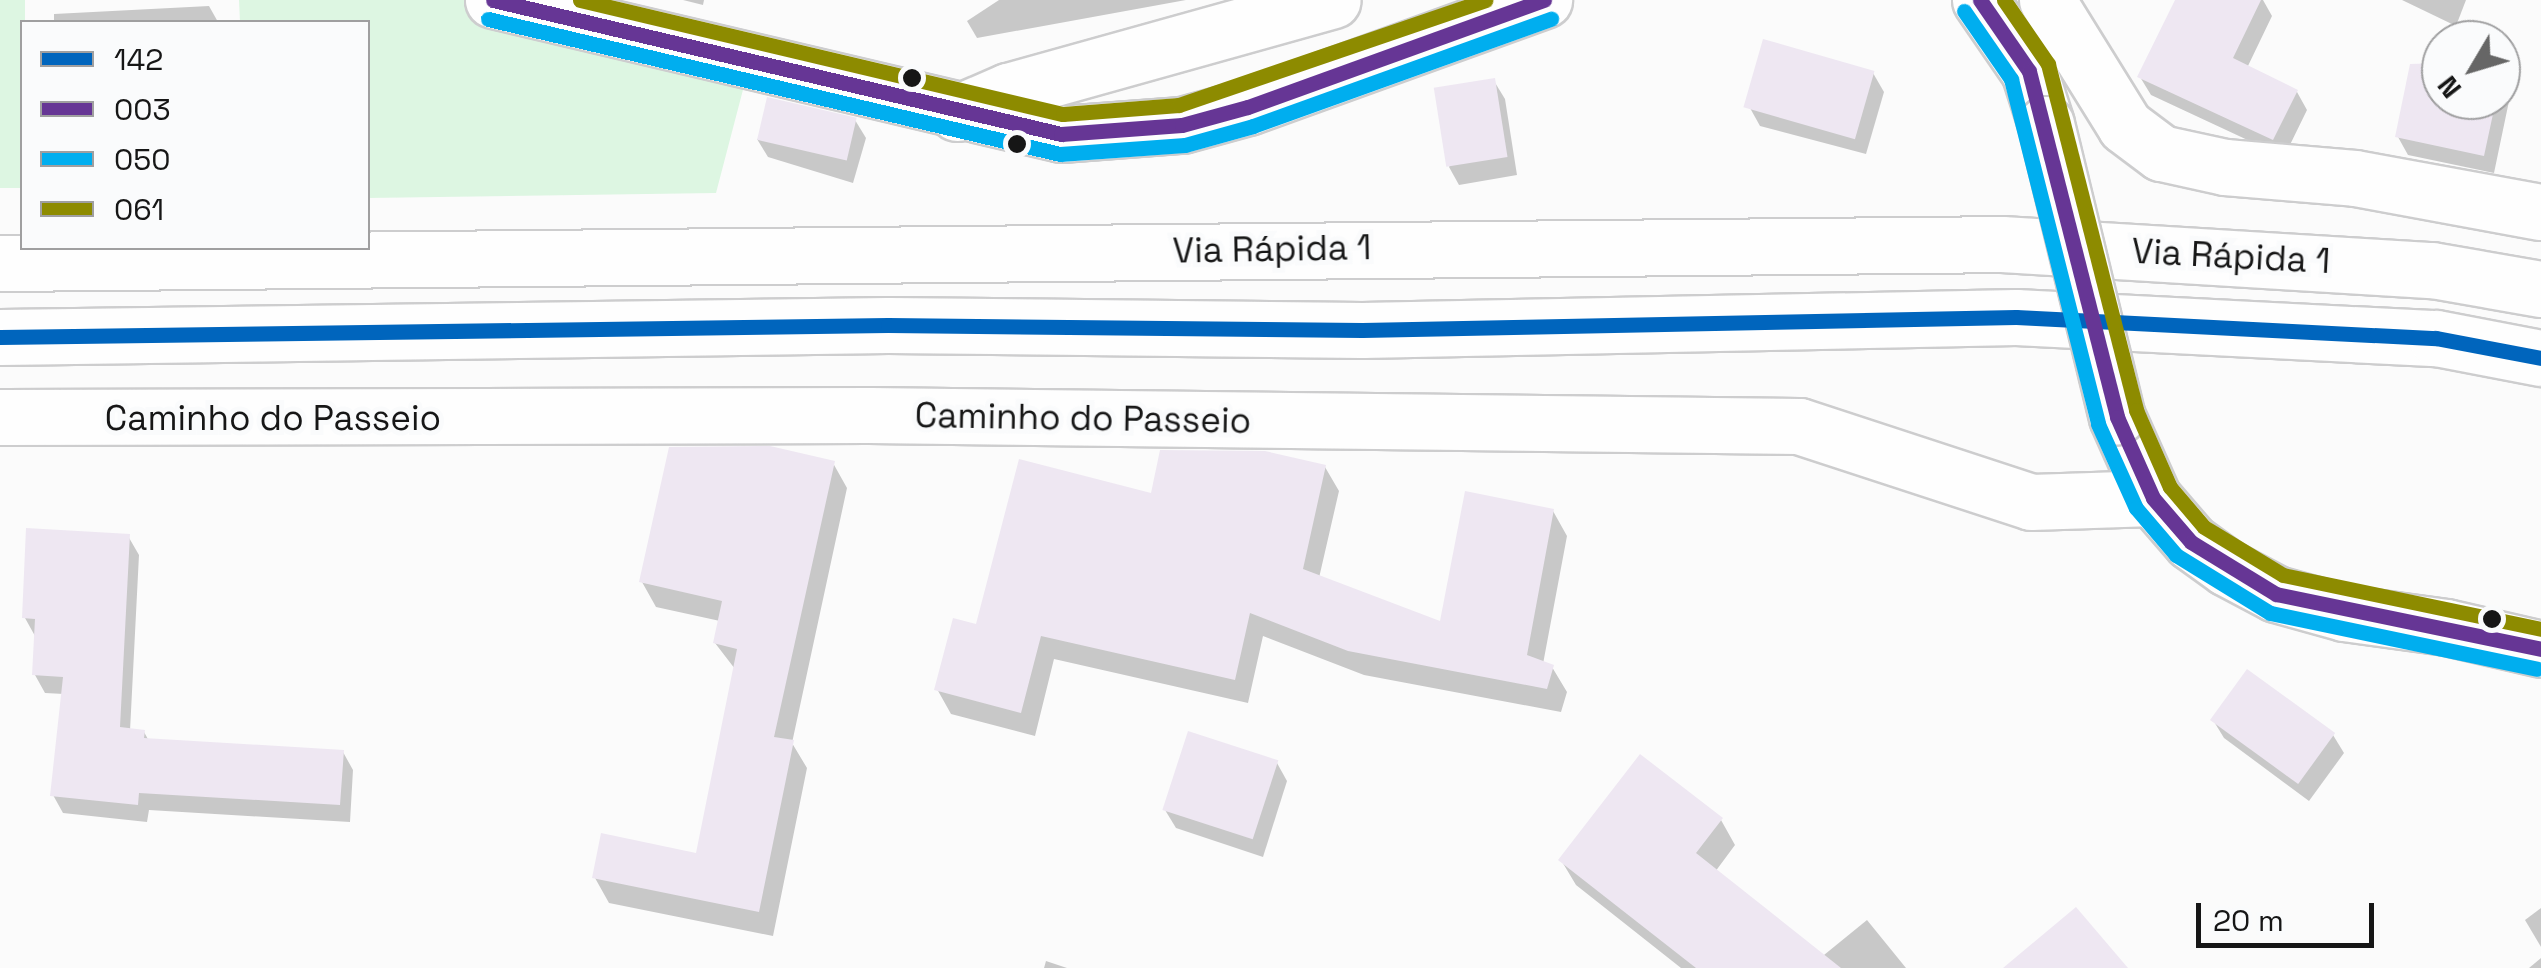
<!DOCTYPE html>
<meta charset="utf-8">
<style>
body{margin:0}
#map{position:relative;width:2541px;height:968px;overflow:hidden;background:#fbfbfb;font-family:"Space Grotesk",sans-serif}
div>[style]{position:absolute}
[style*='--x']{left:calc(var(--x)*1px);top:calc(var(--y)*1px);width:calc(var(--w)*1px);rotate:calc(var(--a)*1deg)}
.green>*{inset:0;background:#ddf6e2;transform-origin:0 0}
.shadow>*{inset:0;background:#0003}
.building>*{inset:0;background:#eee7f2;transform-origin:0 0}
.roads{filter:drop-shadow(2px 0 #cdcdce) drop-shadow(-2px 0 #cdcdce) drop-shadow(0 2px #cdcdce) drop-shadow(0 -2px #cdcdce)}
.minor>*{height:55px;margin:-27.5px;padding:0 27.5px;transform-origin:27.5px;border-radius:27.5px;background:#fefefe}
.tertiary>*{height:55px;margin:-27.5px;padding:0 27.5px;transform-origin:27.5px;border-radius:27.5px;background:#fefefe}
.trunk>*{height:55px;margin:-27.5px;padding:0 27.5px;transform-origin:27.5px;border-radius:27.5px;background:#fefefe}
.bridges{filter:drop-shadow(2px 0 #cdcdce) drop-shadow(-2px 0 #cdcdce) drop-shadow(0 2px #cdcdce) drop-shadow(0 -2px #cdcdce)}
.tertiary-bridge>*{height:55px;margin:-27.5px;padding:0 27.5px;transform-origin:27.5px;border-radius:27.5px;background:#fefefe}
.bus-1>*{height:15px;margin:-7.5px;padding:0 7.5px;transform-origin:7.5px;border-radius:7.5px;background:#0065bd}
.bus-2>*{height:15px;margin:-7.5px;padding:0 7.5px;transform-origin:7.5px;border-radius:7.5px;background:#663695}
.bus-3>*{height:15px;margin:-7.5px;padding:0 7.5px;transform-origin:7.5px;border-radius:7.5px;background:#00aeef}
.bus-4>*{height:15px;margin:-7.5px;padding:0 7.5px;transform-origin:7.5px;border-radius:7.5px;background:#8d8b00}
.dots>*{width:28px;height:28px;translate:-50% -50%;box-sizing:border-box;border:5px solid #fafbfc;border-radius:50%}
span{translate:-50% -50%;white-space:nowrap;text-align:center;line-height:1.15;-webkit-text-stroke:10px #fafbfc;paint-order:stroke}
.street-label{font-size:35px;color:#161616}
.legend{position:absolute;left:20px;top:20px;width:350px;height:230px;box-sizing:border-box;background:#fafbfc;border:2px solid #9f9fa0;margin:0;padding:12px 18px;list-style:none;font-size:30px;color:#161616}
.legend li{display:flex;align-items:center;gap:20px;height:50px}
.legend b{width:50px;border:2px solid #9f9fa0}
.north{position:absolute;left:2421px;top:20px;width:100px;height:100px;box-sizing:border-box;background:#fafbfc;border:2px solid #9f9fa0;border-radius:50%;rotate:232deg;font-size:28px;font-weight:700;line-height:40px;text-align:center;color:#161616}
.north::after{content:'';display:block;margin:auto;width:35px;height:45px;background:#666;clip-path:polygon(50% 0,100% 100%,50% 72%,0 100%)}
.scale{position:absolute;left:2196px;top:903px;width:178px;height:45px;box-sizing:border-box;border:5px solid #161616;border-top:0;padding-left:12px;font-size:30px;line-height:35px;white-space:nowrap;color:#161616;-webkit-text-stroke:8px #fafbfc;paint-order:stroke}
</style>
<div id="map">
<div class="green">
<i style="left:0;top:0;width:25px;height:188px"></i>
<i style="clip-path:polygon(239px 0,493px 0,750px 63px,716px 193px,368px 198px,368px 22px,240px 22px)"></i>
</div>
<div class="shadow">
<i style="clip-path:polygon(683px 0,704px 0,703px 5px)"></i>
<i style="clip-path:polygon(999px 0,1186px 0,977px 38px,967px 21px)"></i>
<i style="clip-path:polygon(2178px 0,2263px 0,2272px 16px,2247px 68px,2297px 92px,2307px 110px,2284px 157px,2151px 95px,2140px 77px)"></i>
<i style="clip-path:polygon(2402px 0,2466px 0,2456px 26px)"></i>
<i style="clip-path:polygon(209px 6px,218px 22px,54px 22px,54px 14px)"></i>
<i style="clip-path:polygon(2501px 64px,2513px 82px,2494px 173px,2408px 155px,2398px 137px,2441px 66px,2441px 100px,2501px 100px)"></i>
<i style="clip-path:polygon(1873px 73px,1884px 92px,1866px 154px,1760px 126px,1750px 108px)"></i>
<i style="clip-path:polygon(1494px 81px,1505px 99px,1517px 175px,1459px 185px,1449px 167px)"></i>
<i style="clip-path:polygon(855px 120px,866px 138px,853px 183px,768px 157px,757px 139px)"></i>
<i style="clip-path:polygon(833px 463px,847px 488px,792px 743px,807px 768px,773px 936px,609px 903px,595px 878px,697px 856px,735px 669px,715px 643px,720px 621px,656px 607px,642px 582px)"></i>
<i style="clip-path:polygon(1325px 467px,1339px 491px,1319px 578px,1441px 625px,1553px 511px,1567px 536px,1543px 664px,1552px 667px,1567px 692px,1561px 712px,1364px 675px,1263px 636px,1248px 703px,1054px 659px,1035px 736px,951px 714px,937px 689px,978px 627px,1152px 496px)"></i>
<i style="clip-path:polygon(128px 536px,139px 555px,130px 731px,144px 732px,149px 741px,343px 752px,353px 770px,350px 822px,149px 810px,147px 822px,63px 813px,53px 795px,64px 694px,45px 693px,35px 675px,35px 636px,25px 618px)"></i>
<i style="clip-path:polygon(2213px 720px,2333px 735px,2344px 753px,2309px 801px,2224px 738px)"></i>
<i style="clip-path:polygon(1277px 763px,1287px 781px,1263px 857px,1176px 828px,1165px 810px)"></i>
<i style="clip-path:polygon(1721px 820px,1735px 845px,1715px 872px,1754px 968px,1681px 968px,1576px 885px,1561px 860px)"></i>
<i style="clip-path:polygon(2541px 908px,2541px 947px,2525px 920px)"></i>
<i style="clip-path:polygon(1867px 920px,1906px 968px,1808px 968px)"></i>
<i style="clip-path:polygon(2541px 958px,2541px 968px,2529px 968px)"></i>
<i style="clip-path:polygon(1046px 961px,1067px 968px,1044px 968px)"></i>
</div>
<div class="building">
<i style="clip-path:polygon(2175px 0,2261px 0,2233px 58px,2298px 90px,2273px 140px,2137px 77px)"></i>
<i style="left:1763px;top:39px;width:116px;height:71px;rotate:16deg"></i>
<i style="clip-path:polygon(2441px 63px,2441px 100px,2496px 100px,2484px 156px,2395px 137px,2410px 64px)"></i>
<i style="left:1495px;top:78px;width:80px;height:62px;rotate:81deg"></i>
<i style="left:767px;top:97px;width:92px;height:44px;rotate:13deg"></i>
<i style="clip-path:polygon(770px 446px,835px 461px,774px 737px,794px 740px,759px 912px,592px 878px,601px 833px,696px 853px,737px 649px,713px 643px,722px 601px,639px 582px,669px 447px)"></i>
<i style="clip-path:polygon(1160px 450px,1265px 451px,1326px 465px,1303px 569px,1440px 621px,1465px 491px,1554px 509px,1527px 655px,1554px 665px,1547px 689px,1348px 651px,1250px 613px,1235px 680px,1041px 636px,1021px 713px,934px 690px,953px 618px,976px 624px,1019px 459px,1151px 493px)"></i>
<i style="clip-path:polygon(26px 528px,130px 534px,120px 727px,145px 730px,144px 738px,344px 750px,340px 805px,139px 793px,138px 805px,50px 796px,63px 677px,32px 675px,35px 619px,22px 618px)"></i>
<i style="left:2247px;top:669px;width:109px;height:63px;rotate:36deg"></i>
<i style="left:1188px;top:731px;width:95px;height:83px;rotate:18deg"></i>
<i style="clip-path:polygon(1640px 754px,1723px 818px,1696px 853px,1841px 968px,1696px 968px,1558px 860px)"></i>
<i style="clip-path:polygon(2076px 907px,2128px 968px,2003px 968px)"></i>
</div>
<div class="roads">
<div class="minor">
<i style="--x:2047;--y:0;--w:148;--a:58.2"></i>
<i style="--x:2125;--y:126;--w:45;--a:36.9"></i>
<i style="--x:2161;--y:153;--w:66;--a:12.3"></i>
<i style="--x:2225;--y:167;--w:130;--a:4.8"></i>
<i style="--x:2355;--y:178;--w:189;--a:10.4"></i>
<i style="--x:957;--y:113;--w:56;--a:-23.3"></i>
<i style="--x:1008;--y:91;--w:337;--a:-15.6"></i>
<i style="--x:0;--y:417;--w:869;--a:-0.13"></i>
<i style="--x:869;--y:415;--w:930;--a:0.68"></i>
<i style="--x:1799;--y:426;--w:244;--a:18.1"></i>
<i style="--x:2031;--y:502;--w:122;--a:-1.9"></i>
</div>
<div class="tertiary">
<i style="--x:493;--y:0;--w:584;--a:13.27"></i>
<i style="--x:1061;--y:134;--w:121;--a:-4.3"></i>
<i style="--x:1182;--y:125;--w:68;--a:-15.3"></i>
<i style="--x:1248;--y:107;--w:315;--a:-19.9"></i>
<i style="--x:1980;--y:0;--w:86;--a:55.4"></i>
<i style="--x:2029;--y:71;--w:56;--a:72.2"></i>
<i style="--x:2117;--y:417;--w:89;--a:66"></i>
<i style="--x:2153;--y:498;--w:58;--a:49.2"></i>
<i style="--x:2191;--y:542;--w:44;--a:35.8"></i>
<i style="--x:2227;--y:568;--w:55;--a:28"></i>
<i style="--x:2276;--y:594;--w:71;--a:15.6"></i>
<i style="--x:2344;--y:613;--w:103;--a:7.8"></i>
<i style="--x:2446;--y:627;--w:98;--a:13"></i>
</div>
<div class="trunk">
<i style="--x:0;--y:263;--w:2002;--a:-0.54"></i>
<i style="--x:2002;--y:244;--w:431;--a:3.5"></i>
<i style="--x:2432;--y:270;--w:111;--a:9.9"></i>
<i style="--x:0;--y:337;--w:888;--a:-0.77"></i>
<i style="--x:888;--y:325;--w:474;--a:0.6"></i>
<i style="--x:1362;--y:330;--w:654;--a:-1.14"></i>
<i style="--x:2016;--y:317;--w:421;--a:2.9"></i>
<i style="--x:2436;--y:338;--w:107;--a:10.8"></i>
</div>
</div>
<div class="bridges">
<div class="tertiary-bridge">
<i style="--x:2046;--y:124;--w:301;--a:76.4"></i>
</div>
</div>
<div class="bus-1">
<i style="--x:0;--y:337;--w:888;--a:-0.77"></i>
<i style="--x:888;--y:325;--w:474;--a:0.6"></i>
<i style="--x:1362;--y:330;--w:654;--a:-1.14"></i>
<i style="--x:2016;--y:317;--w:421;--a:2.9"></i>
<i style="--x:2436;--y:338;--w:107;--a:10.8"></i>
</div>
<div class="bus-2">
<i style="--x:493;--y:0;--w:584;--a:13.27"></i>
<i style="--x:1061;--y:134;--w:121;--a:-4.3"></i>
<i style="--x:1182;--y:125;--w:68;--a:-15.3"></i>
<i style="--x:1248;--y:107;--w:315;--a:-19.9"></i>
<i style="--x:1980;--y:0;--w:86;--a:55.4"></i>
<i style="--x:2029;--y:71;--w:357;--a:75.7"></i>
<i style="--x:2117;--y:417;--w:89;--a:66"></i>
<i style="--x:2153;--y:498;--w:58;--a:49.2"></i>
<i style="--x:2191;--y:542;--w:100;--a:31.5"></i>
<i style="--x:2276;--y:594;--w:271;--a:11.7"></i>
</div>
<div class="bus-3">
<i style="--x:1964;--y:11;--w:83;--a:55.3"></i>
<i style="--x:2011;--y:79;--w:356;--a:75.8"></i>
<i style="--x:2098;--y:424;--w:92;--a:65.7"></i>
<i style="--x:2136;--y:508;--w:62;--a:49.6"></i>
<i style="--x:2176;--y:555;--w:110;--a:31.7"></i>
<i style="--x:2270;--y:613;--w:273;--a:11.8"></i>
<i style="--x:488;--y:19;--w:588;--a:13.28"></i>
<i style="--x:1060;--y:154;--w:125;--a:-4.1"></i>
<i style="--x:1185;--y:145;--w:71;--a:-15.6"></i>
<i style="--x:1253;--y:126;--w:317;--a:-19.8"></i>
</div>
<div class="bus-4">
<i style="--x:580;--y:0;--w:496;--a:13.3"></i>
<i style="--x:1063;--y:114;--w:116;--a:-4.4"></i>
<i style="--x:1179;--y:105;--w:324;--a:-18.9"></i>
<i style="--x:2004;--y:0;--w:78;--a:55.5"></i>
<i style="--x:2048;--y:64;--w:357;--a:75.7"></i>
<i style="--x:2136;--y:410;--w:84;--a:66.2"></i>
<i style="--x:2170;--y:487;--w:52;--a:49.6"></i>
<i style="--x:2204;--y:527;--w:92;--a:31.3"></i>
<i style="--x:2283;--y:575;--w:264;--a:11.8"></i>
</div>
<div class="dots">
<i style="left:912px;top:78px;background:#161616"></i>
<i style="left:1017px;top:144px;background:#161616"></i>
<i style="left:2492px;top:619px;background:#161616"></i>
</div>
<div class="street-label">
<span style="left:1272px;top:249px;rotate:-1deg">Via Rápida 1</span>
<span style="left:2231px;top:256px;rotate:3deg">Via Rápida 1</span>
<span style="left:273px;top:418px">Caminho do Passeio</span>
<span style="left:1083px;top:418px;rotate:1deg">Caminho do Passeio</span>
</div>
<ul class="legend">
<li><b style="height:12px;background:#0065bd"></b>142</li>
<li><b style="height:12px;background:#663695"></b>003</li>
<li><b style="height:12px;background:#00aeef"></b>050</li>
<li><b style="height:12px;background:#8d8b00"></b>061</li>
</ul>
<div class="north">N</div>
<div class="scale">20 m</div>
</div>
